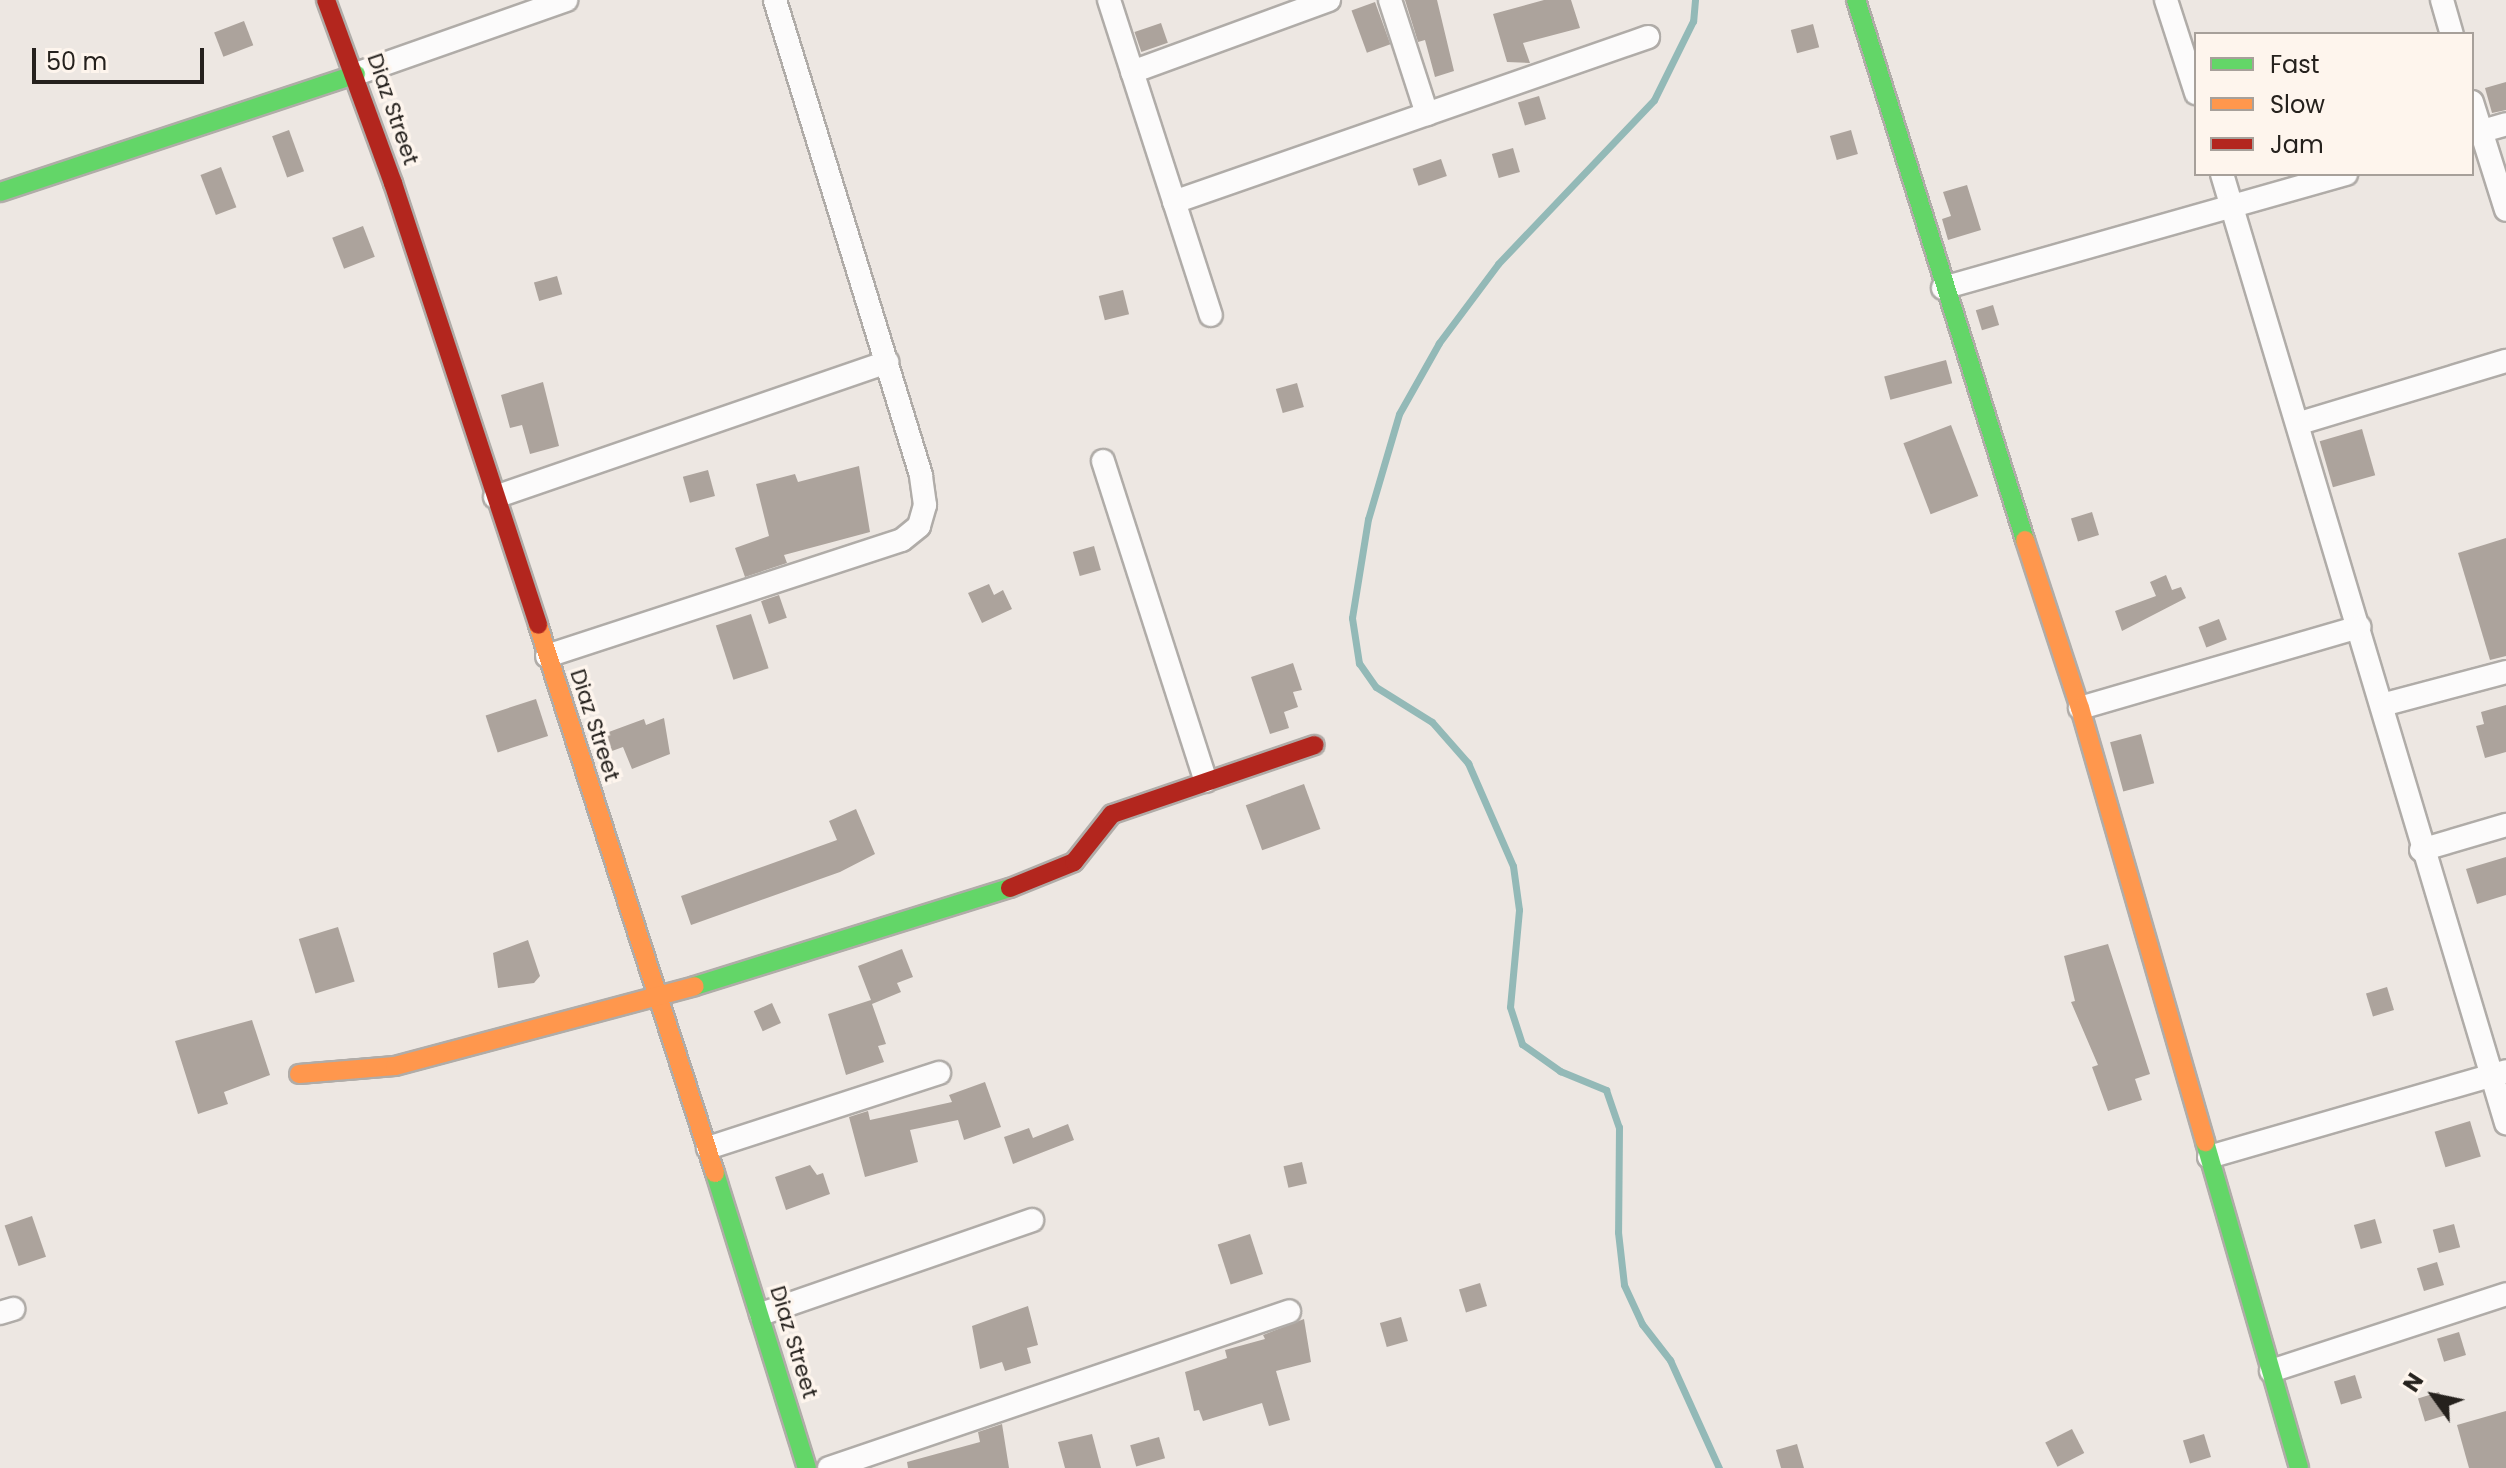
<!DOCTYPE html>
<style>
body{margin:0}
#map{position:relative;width:2506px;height:1468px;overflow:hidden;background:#ede7e2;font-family:Poppins,sans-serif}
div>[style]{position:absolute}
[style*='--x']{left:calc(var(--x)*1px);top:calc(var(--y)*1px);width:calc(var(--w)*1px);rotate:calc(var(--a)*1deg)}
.stream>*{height:7px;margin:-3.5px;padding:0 3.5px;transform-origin:3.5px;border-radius:3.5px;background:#93b9b7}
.building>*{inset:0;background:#aca39c;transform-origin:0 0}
.roads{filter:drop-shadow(2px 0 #b0aca8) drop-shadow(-2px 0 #b0aca8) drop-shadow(0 2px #b0aca8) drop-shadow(0 -2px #b0aca8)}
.street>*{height:22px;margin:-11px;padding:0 11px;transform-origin:11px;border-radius:11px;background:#fcfbfb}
.fast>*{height:18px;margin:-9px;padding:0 9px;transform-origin:9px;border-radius:9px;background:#63d668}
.slow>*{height:18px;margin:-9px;padding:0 9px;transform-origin:9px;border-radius:9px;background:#ff974d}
.jam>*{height:18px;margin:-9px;padding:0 9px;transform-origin:9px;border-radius:9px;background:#b3261e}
span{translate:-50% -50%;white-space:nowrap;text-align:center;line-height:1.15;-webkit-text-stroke:7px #fef5ed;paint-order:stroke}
.street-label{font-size:22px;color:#25211d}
.legend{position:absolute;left:2194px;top:32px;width:280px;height:144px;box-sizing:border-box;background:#fef5ed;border:2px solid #a7a09a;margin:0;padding:10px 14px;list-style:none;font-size:24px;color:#25211d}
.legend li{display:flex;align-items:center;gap:16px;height:40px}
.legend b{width:40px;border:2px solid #a7a09a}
.north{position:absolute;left:2394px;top:1356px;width:80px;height:80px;-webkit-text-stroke:6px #fef5ed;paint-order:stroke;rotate:303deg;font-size:22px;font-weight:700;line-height:32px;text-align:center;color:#25211d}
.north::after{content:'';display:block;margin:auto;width:28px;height:36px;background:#25211d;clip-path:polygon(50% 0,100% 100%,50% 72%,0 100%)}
.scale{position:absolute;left:32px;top:48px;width:172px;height:36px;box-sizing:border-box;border:4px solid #25211d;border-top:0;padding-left:10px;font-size:24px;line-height:28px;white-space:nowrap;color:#25211d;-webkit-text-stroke:6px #fef5ed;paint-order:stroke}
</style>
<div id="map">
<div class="stream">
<i style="--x:1695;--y:0;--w:21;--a:95"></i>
<i style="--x:1693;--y:21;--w:88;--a:116.3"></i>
<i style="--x:1654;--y:100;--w:226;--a:133.6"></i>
<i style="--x:1498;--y:264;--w:99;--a:126.8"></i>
<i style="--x:1439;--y:343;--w:81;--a:119.4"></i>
<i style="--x:1399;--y:414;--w:109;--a:106.4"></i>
<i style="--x:1368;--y:519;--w:100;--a:99.2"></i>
<i style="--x:1352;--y:618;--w:46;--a:81.2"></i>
<i style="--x:1359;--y:663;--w:29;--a:55"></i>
<i style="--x:1376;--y:687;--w:66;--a:32"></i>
<i style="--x:1432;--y:722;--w:55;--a:48.7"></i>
<i style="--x:1468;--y:763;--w:112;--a:66.4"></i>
<i style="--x:1513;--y:866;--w:44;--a:82.2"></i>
<i style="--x:1519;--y:910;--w:97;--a:95.3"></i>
<i style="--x:1510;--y:1007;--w:39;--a:72"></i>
<i style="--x:1522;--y:1044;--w:47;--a:35.4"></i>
<i style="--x:1560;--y:1071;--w:50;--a:22.4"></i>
<i style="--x:1606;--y:1090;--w:39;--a:71"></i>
<i style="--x:1619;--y:1127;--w:105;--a:90.5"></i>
<i style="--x:1618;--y:1232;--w:53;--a:83.5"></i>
<i style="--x:1624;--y:1285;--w:43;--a:65.2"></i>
<i style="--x:1642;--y:1324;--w:46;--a:52.1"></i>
<i style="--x:1670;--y:1360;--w:119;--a:65.6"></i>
</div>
<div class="building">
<i style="clip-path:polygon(1405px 0,1437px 0,1454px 71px,1435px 77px,1425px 40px,1418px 42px)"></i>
<i style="clip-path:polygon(1544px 0,1571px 0,1580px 28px,1523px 43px,1530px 63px,1507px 62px,1493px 14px)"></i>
<i style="left:1375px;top:2px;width:45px;height:25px;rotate:70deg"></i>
<i style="left:244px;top:21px;width:26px;height:32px;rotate:69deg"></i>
<i style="left:1161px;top:23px;width:21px;height:28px;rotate:71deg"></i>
<i style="left:1813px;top:24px;width:24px;height:23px;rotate:75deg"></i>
<i style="clip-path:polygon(2506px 82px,2506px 110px,2492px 113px,2485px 88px)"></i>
<i style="left:1539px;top:96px;width:24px;height:22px;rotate:73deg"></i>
<i style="left:289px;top:130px;width:44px;height:18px;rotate:70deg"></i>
<i style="left:1851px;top:130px;width:25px;height:22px;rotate:74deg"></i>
<i style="left:1513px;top:148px;width:25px;height:22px;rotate:74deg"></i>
<i style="left:1441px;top:159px;width:18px;height:30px;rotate:71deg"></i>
<i style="left:221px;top:167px;width:43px;height:22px;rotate:69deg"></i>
<i style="clip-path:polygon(1967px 185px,1981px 230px,1948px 240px,1942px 219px,1951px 216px,1943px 192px)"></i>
<i style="left:363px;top:226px;width:33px;height:33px;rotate:69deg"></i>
<i style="left:557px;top:276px;width:19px;height:24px;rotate:74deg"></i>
<i style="left:1123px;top:290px;width:25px;height:25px;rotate:76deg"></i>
<i style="left:1993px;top:305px;width:21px;height:18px;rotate:73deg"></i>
<i style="left:1946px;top:360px;width:24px;height:64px;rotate:75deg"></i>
<i style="clip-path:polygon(543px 382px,559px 446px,530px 454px,522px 425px,510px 428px,501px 395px)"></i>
<i style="left:1297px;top:383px;width:25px;height:22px;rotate:74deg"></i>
<i style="left:1951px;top:425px;width:76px;height:51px;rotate:69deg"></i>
<i style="left:2362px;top:429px;width:48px;height:44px;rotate:74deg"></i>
<i style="clip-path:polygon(859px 466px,870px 532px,784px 555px,787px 563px,745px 577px,735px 548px,769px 536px,756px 484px,795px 474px,798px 482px)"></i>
<i style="left:708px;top:470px;width:27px;height:26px;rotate:75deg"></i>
<i style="left:2092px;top:512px;width:24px;height:22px;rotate:73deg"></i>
<i style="clip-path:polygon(2506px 538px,2506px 656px,2490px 660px,2458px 553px)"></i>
<i style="left:1094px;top:546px;width:25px;height:22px;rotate:74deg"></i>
<i style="clip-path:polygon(2166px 575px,2172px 590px,2181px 587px,2186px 598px,2122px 631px,2115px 611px,2156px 596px,2150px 582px)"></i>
<i style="clip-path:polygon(989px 584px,994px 595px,1003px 590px,1012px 609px,982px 623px,968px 593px)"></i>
<i style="left:779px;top:595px;width:24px;height:19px;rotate:71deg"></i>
<i style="left:751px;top:614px;width:57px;height:37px;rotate:72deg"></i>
<i style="left:2219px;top:619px;width:22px;height:22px;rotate:69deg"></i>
<i style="clip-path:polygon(1293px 663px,1302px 690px,1293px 692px,1298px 707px,1284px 712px,1289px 728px,1270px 734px,1251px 677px)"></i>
<i style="left:536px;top:699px;width:39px;height:53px;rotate:72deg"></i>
<i style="clip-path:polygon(2506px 705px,2506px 752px,2485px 758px,2476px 726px,2484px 724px,2481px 712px)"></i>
<i style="clip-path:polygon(664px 718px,670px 754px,632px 769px,623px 747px,612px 751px,606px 733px,644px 719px,646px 725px)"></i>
<i style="left:2141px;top:734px;width:51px;height:32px;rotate:75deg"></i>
<i style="left:1304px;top:784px;width:48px;height:62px;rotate:70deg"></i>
<i style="clip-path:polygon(856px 809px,875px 854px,840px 872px,691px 925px,681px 896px,837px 840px,829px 821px)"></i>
<i style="clip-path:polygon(2506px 857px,2506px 895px,2477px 904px,2466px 869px)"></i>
<i style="left:338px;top:927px;width:57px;height:41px;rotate:73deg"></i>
<i style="clip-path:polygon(528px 940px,540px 976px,534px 983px,498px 988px,493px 953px)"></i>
<i style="clip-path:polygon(2108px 944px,2150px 1074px,2135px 1079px,2142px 1100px,2108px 1111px,2092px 1067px,2098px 1065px,2071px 1002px,2075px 1001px,2064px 956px)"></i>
<i style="clip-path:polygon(902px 949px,913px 977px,897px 983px,901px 992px,872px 1004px,886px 1044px,878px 1046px,884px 1062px,846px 1075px,828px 1014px,871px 1000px,858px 966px)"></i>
<i style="left:2387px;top:987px;width:24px;height:22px;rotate:73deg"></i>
<i style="left:772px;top:1003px;width:22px;height:20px;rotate:66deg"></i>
<i style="clip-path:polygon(252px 1020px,270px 1075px,224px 1092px,228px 1104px,198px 1114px,175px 1041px)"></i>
<i style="clip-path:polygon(985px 1082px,1001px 1127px,964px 1140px,958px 1120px,910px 1130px,918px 1162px,865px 1177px,849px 1117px,868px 1111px,870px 1120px,952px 1102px,949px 1095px)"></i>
<i style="left:2470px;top:1121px;width:37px;height:37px;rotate:73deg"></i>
<i style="clip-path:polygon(1068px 1124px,1074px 1140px,1013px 1164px,1004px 1137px,1029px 1128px,1033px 1138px)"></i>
<i style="left:1302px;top:1162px;width:22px;height:19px;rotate:77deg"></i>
<i style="clip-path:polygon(810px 1165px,817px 1175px,823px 1173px,830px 1194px,786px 1210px,775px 1177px)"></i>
<i style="left:32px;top:1216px;width:43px;height:29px;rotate:71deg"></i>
<i style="left:2375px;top:1219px;width:25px;height:22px;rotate:74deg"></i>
<i style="left:2454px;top:1224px;width:24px;height:22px;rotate:75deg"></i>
<i style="left:1250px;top:1234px;width:42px;height:34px;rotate:72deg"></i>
<i style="left:2437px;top:1262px;width:24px;height:21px;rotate:73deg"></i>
<i style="left:1480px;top:1283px;width:24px;height:22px;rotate:73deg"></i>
<i style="clip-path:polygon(1028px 1306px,1038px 1345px,1027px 1348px,1031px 1363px,1005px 1371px,1002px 1362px,980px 1369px,972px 1326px)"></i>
<i style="left:1401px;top:1317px;width:25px;height:22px;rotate:74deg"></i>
<i style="clip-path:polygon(1304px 1319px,1311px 1362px,1276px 1371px,1290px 1420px,1269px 1426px,1262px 1403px,1203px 1421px,1199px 1410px,1194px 1411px,1185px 1372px,1227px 1358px,1225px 1350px,1265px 1339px,1263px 1335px)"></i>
<i style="left:2459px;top:1332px;width:24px;height:23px;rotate:73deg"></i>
<i style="left:2355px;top:1375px;width:24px;height:22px;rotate:73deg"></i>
<i style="left:2439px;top:1392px;width:24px;height:22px;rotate:73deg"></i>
<i style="clip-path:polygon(2506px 1411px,2506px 1468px,2469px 1468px,2457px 1425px)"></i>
<i style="clip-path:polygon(1002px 1424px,1009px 1468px,908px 1468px,907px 1462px,980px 1442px,978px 1432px)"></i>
<i style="left:2072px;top:1429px;width:27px;height:30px;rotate:63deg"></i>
<i style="clip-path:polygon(1092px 1434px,1101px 1468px,1065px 1468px,1058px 1442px)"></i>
<i style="left:2204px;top:1434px;width:24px;height:22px;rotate:73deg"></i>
<i style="left:1159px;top:1437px;width:22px;height:30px;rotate:74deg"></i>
<i style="clip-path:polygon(1797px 1444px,1804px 1468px,1781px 1468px,1776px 1450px)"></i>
</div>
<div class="roads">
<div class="street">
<i style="--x:1109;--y:0;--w:331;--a:72.1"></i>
<i style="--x:1390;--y:0;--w:120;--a:72"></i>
<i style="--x:2166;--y:0;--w:98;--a:72.1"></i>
<i style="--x:2442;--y:0;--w:35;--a:74"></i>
<i style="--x:1132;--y:72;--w:210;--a:-20.1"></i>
<i style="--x:356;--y:74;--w:223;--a:-19.4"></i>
<i style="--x:2472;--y:102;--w:113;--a:72.5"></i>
<i style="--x:2472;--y:134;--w:35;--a:-16"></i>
<i style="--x:2222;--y:174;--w:991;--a:73.34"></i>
<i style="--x:1174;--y:202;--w:502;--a:-19.19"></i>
<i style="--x:1943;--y:288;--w:419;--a:-15.8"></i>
<i style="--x:2300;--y:423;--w:215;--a:-16.8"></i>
<i style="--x:1103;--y:461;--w:336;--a:72.2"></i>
<i style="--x:495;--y:497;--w:415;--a:-19"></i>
<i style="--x:547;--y:656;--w:373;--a:-18.1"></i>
<i style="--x:902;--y:540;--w:22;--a:-39"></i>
<i style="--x:919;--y:526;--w:22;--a:-74"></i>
<i style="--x:925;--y:505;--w:30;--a:-98"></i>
<i style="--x:921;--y:475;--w:497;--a:-107.1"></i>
<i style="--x:2382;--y:705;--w:128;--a:-14.9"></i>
<i style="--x:2080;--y:708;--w:291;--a:-16.2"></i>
<i style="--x:2421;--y:850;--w:89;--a:-16.4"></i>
<i style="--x:708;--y:1148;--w:243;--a:-18"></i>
<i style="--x:2209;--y:1157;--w:309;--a:-16.1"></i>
<i style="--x:0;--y:1313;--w:14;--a:-17"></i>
<i style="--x:761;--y:1314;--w:287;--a:-19.1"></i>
<i style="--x:2271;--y:1371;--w:247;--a:-18.1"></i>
<i style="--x:829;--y:1468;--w:486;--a:-18.8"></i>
</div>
<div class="fast">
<i style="--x:1856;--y:0;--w:566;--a:72.62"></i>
<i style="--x:0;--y:192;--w:375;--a:-18.3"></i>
<i style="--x:695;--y:986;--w:330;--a:-17.3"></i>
<i style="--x:2205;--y:1142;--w:339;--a:73.9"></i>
<i style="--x:715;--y:1173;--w:309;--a:72.7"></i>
</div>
<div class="slow">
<i style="--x:2025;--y:540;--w:177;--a:71.9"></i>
<i style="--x:2080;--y:708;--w:452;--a:73.9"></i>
<i style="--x:538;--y:625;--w:576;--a:72.1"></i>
<i style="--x:299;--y:1074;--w:96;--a:-4.8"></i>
<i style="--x:395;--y:1066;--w:310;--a:-14.9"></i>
</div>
<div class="jam">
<i style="--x:326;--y:0;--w:195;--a:69.9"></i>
<i style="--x:393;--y:183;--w:465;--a:71.8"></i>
<i style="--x:1010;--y:888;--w:69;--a:-22.1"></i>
<i style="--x:1074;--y:862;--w:61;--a:-51.6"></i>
<i style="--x:1112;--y:814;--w:214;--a:-18.8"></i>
</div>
</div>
<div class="street-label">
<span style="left:393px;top:109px;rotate:71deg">Diaz Street</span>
<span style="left:595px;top:725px;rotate:72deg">Diaz Street</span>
<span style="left:794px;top:1342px;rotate:73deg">Diaz Street</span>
</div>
<ul class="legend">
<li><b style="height:10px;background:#63d668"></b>Fast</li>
<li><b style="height:10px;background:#ff974d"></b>Slow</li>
<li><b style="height:10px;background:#b3261e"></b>Jam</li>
</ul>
<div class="north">N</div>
<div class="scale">50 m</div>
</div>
